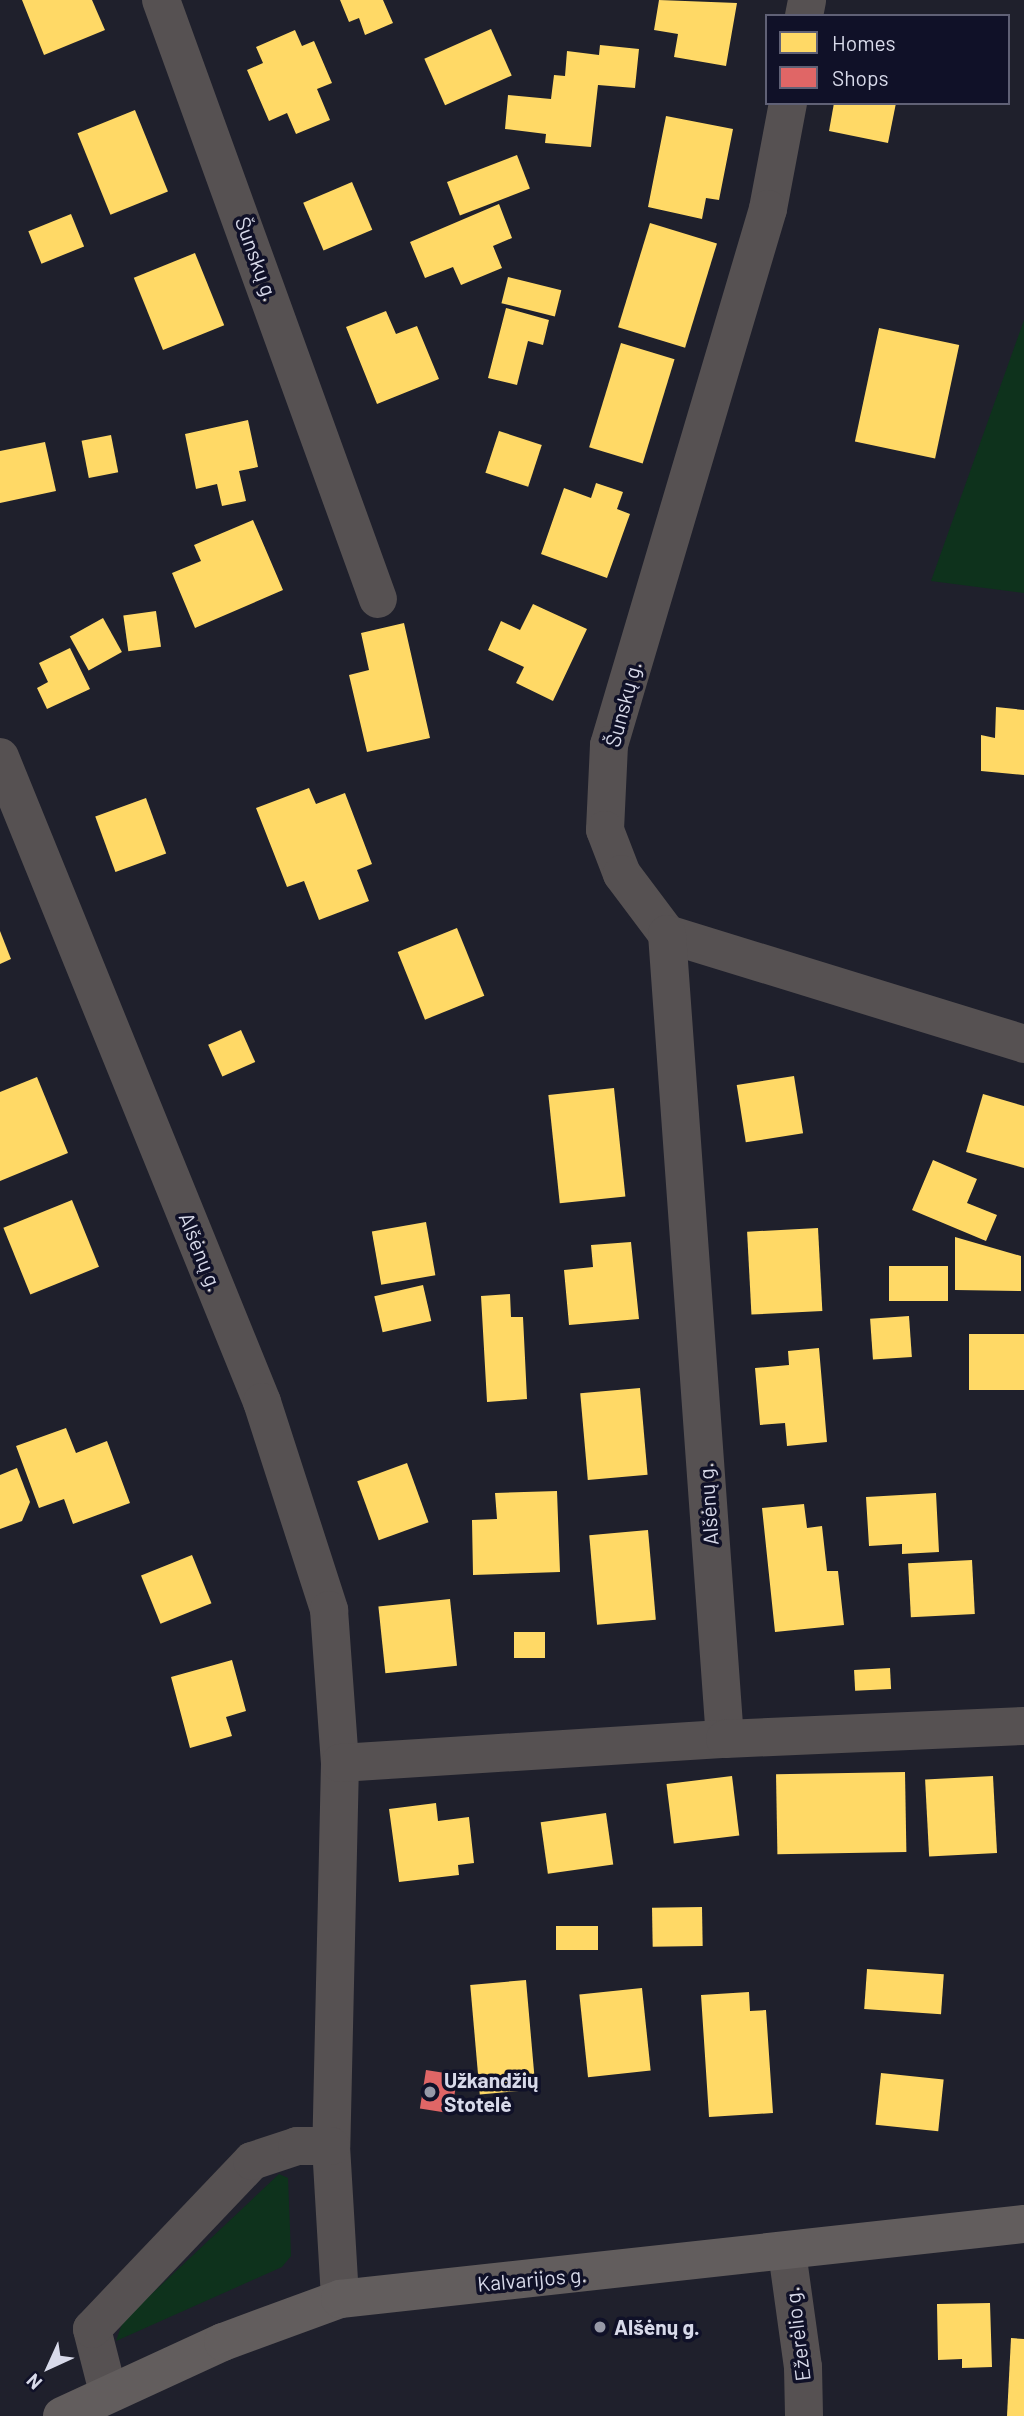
<!DOCTYPE html>
<meta charset="utf-8">
<style>
body{margin:0}
#map{position:relative;width:1024px;height:2416px;overflow:hidden;background:#1f202c;font-family:Barlow,sans-serif}
div>[style]{position:absolute}
[style*='--x']{left:calc(var(--x)*1px);top:calc(var(--y)*1px);width:calc(var(--w)*1px);rotate:calc(var(--a)*1deg)}
.green>*{inset:0;background:#0e321c}
.homes>*{inset:0;background:#ffd966;transform-origin:0 0}
.shops>*{inset:0;background:#e06666;transform-origin:0 0}
.minor>*{height:38px;margin:-19px;padding:0 19px;transform-origin:19px;border-radius:19px;background:#565152}
.secondary>*{height:38px;margin:-19px;padding:0 19px;transform-origin:19px;border-radius:19px;background:#625d5d}
.dots>*{width:19px;height:19px;translate:-50% -50%;box-sizing:border-box;border:4px solid #101128;border-radius:50%}
span{translate:-50% -50%;white-space:nowrap;text-align:center;line-height:1.15;-webkit-text-stroke:7px #101128;paint-order:stroke}
.street-label{font-size:21px;color:#d8daea}
.poi-label{font-size:21px;color:#d8daea;font-weight:700}
.left{translate:0 -50%;text-align:left}
.legend{position:absolute;left:765px;top:14px;width:245px;height:91px;box-sizing:border-box;background:#101128;border:2px solid #606176;margin:0;padding:9px 12px;list-style:none;font-size:21px;color:#d8daea}
.legend li{display:flex;align-items:center;gap:14px;height:35px}
.legend b{width:35px;border:2px solid #606176}
.north{position:absolute;left:14px;top:2332px;width:70px;height:70px;-webkit-text-stroke:5px #101128;paint-order:stroke;rotate:225deg;font-size:19px;font-weight:700;line-height:28px;text-align:center;color:#d8daea}
.north::after{content:'';display:block;margin:auto;width:24px;height:32px;background:#d8daea;clip-path:polygon(50% 0,100% 100%,50% 72%,0 100%)}
</style>
<div id="map">
<div class="green">
<i style="clip-path:polygon(1024px 320px,1024px 593px,931px 581px)"></i>
<i style="clip-path:polygon(279px 2174px,288px 2178px,291px 2256px,282px 2267px,116px 2341px,123px 2321px)"></i>
</div>
<div class="homes">
<i style="clip-path:polygon(22px 0,92px 0,105px 30px,44px 55px)"></i>
<i style="clip-path:polygon(340px 0,383px 0,393px 23px,365px 35px,359px 18px,349px 22px)"></i>
<i style="clip-path:polygon(659px 0,737px 3px,726px 66px,674px 57px,678px 34px,654px 30px)"></i>
<i style="left:491px;top:29px;width:51px;height:73px;rotate:66deg"></i>
<i style="clip-path:polygon(295px 30px,302px 46px,314px 41px,332px 83px,317px 89px,330px 120px,296px 134px,287px 113px,269px 121px,247px 70px,263px 63px,256px 47px)"></i>
<i style="clip-path:polygon(600px 45px,639px 49px,635px 88px,598px 85px,591px 147px,545px 143px,546px 134px,505px 129px,508px 95px,551px 99px,554px 75px,565px 76px,567px 51px,599px 55px)"></i>
<i style="clip-path:polygon(834px 103px,896px 103px,888px 143px,829px 131px)"></i>
<i style="left:135px;top:110px;width:88px;height:62px;rotate:68deg"></i>
<i style="clip-path:polygon(666px 116px,733px 129px,719px 200px,706px 198px,702px 219px,648px 207px)"></i>
<i style="left:517px;top:155px;width:36px;height:75px;rotate:69deg"></i>
<i style="left:352px;top:182px;width:52px;height:53px;rotate:67deg"></i>
<i style="clip-path:polygon(499px 204px,512px 238px,493px 246px,502px 268px,461px 285px,453px 267px,425px 278px,410px 242px)"></i>
<i style="left:71px;top:214px;width:35px;height:46px;rotate:68deg"></i>
<i style="left:650px;top:223px;width:70px;height:109px;rotate:17deg"></i>
<i style="left:195px;top:253px;width:78px;height:66px;rotate:68deg"></i>
<i style="left:508px;top:277px;width:55px;height:27px;rotate:14deg"></i>
<i style="clip-path:polygon(506px 308px,549px 320px,543px 345px,528px 341px,517px 385px,488px 378px)"></i>
<i style="clip-path:polygon(386px 311px,396px 334px,417px 326px,439px 379px,377px 404px,346px 327px)"></i>
<i style="left:879px;top:328px;width:82px;height:116px;rotate:12deg"></i>
<i style="left:621px;top:343px;width:56px;height:109px;rotate:17deg"></i>
<i style="clip-path:polygon(248px 420px,258px 467px,239px 471px,246px 501px,222px 506px,217px 484px,196px 489px,185px 434px)"></i>
<i style="left:499px;top:431px;width:45px;height:44px;rotate:18deg"></i>
<i style="left:111px;top:435px;width:38px;height:30px;rotate:79deg"></i>
<i style="clip-path:polygon(45px 442px,56px 491px,0 503px,0 451px)"></i>
<i style="clip-path:polygon(596px 483px,623px 492px,617px 509px,630px 514px,607px 578px,541px 554px,564px 488px,591px 498px)"></i>
<i style="clip-path:polygon(253px 520px,283px 590px,195px 628px,172px 573px,201px 561px,194px 545px)"></i>
<i style="clip-path:polygon(533px 604px,587px 629px,553px 701px,516px 683px,524px 667px,488px 650px,501px 621px,520px 630px)"></i>
<i style="left:156px;top:611px;width:36px;height:33px;rotate:82deg"></i>
<i style="left:103px;top:618px;width:39px;height:38px;rotate:61deg"></i>
<i style="clip-path:polygon(404px 623px,430px 738px,367px 752px,349px 675px,369px 670px,361px 633px)"></i>
<i style="clip-path:polygon(70px 648px,90px 689px,47px 709px,37px 688px,48px 682px,39px 663px)"></i>
<i style="clip-path:polygon(996px 707px,1024px 710px,1024px 775px,981px 771px,981px 735px,995px 738px)"></i>
<i style="clip-path:polygon(309px 788px,316px 804px,345px 793px,372px 864px,357px 870px,369px 901px,319px 920px,304px 881px,287px 887px,256px 808px)"></i>
<i style="left:146px;top:798px;width:59px;height:54px;rotate:70deg"></i>
<i style="left:457px;top:928px;width:73px;height:64px;rotate:68deg"></i>
<i style="clip-path:polygon(0 931px,11px 959px,0 964px)"></i>
<i style="left:241px;top:1030px;width:35px;height:36px;rotate:66deg"></i>
<i style="left:794px;top:1076px;width:58px;height:58px;rotate:81deg"></i>
<i style="clip-path:polygon(37px 1077px,68px 1153px,0 1181px,0 1092px)"></i>
<i style="left:614px;top:1088px;width:109px;height:66px;rotate:84deg"></i>
<i style="clip-path:polygon(983px 1094px,1024px 1106px,1024px 1168px,966px 1152px)"></i>
<i style="clip-path:polygon(933px 1160px,977px 1179px,967px 1203px,997px 1215px,986px 1241px,912px 1210px)"></i>
<i style="left:72px;top:1200px;width:72px;height:74px;rotate:68deg"></i>
<i style="left:426px;top:1222px;width:54px;height:55px;rotate:80deg"></i>
<i style="left:818px;top:1228px;width:83px;height:71px;rotate:87deg"></i>
<i style="clip-path:polygon(955px 1237px,1021px 1256px,1021px 1291px,955px 1290px)"></i>
<i style="clip-path:polygon(631px 1242px,639px 1319px,569px 1325px,564px 1270px,593px 1267px,591px 1245px)"></i>
<i style="left:948px;top:1266px;width:35px;height:59px;rotate:90deg"></i>
<i style="left:423px;top:1285px;width:37px;height:50px;rotate:77deg"></i>
<i style="clip-path:polygon(510px 1294px,511px 1317px,523px 1317px,527px 1399px,487px 1402px,481px 1296px)"></i>
<i style="left:909px;top:1316px;width:41px;height:39px;rotate:86deg"></i>
<i style="left:1024px;top:1334px;width:56px;height:55px;rotate:90deg"></i>
<i style="clip-path:polygon(819px 1348px,827px 1442px,787px 1446px,785px 1423px,760px 1425px,755px 1368px,789px 1365px,788px 1351px)"></i>
<i style="left:640px;top:1388px;width:87px;height:60px;rotate:85deg"></i>
<i style="clip-path:polygon(66px 1428px,76px 1453px,107px 1441px,130px 1503px,73px 1524px,64px 1499px,39px 1508px,16px 1446px)"></i>
<i style="left:407px;top:1463px;width:63px;height:53px;rotate:70deg"></i>
<i style="clip-path:polygon(17px 1468px,30px 1502px,22px 1521px,0 1529px,0 1475px)"></i>
<i style="clip-path:polygon(557px 1491px,560px 1572px,473px 1575px,472px 1520px,497px 1519px,495px 1493px)"></i>
<i style="clip-path:polygon(936px 1493px,939px 1552px,902px 1554px,902px 1544px,869px 1546px,866px 1497px)"></i>
<i style="clip-path:polygon(804px 1504px,807px 1528px,822px 1526px,827px 1571px,838px 1571px,844px 1625px,775px 1632px,762px 1508px)"></i>
<i style="left:648px;top:1530px;width:90px;height:59px;rotate:85deg"></i>
<i style="left:192px;top:1555px;width:52px;height:55px;rotate:68deg"></i>
<i style="left:972px;top:1560px;width:54px;height:64px;rotate:87deg"></i>
<i style="left:450px;top:1599px;width:67px;height:72px;rotate:84deg"></i>
<i style="left:514px;top:1632px;width:31px;height:26px"></i>
<i style="clip-path:polygon(232px 1660px,246px 1711px,226px 1717px,232px 1736px,190px 1748px,171px 1677px)"></i>
<i style="left:890px;top:1668px;width:21px;height:36px;rotate:87deg"></i>
<i style="left:905px;top:1772px;width:80px;height:129px;rotate:89deg"></i>
<i style="left:732px;top:1776px;width:60px;height:66px;rotate:83deg"></i>
<i style="left:993px;top:1776px;width:77px;height:68px;rotate:87deg"></i>
<i style="clip-path:polygon(436px 1803px,438px 1821px,469px 1817px,474px 1863px,458px 1865px,459px 1875px,399px 1882px,389px 1809px)"></i>
<i style="left:606px;top:1813px;width:52px;height:66px;rotate:82deg"></i>
<i style="left:702px;top:1907px;width:39px;height:50px;rotate:89deg"></i>
<i style="left:598px;top:1926px;width:24px;height:42px;rotate:90deg"></i>
<i style="left:867px;top:1969px;width:77px;height:40px;rotate:4deg"></i>
<i style="left:526px;top:1980px;width:110px;height:56px;rotate:85deg"></i>
<i style="left:642px;top:1988px;width:83px;height:63px;rotate:84deg"></i>
<i style="clip-path:polygon(749px 1992px,750px 2011px,766px 2010px,773px 2113px,709px 2117px,701px 1995px)"></i>
<i style="left:881px;top:2073px;width:63px;height:52px;rotate:6deg"></i>
<i style="clip-path:polygon(990px 2303px,992px 2367px,962px 2368px,962px 2359px,938px 2360px,937px 2304px)"></i>
<i style="clip-path:polygon(1011px 2338px,1024px 2339px,1024px 2416px,1007px 2416px)"></i>
</div>
<div class="shops">
<i style="left:426px;top:2070px;width:32px;height:39px;rotate:9deg"></i>
</div>
<div class="minor">
<i style="--x:161;--y:0;--w:637;--a:70.09"></i>
<i style="--x:804;--y:16;--w:16;--a:-79"></i>
<i style="--x:788;--y:103;--w:108;--a:100.7"></i>
<i style="--x:768;--y:209;--w:559;--a:106.52"></i>
<i style="--x:609;--y:745;--w:85;--a:92.7"></i>
<i style="--x:605;--y:830;--w:47;--a:68.9"></i>
<i style="--x:622;--y:874;--w:75;--a:53.1"></i>
<i style="--x:667;--y:934;--w:374;--a:17.1"></i>
<i style="--x:0;--y:757;--w:696;--a:67.89"></i>
<i style="--x:262;--y:1402;--w:219;--a:72.1"></i>
<i style="--x:329;--y:1610;--w:153;--a:85.9"></i>
<i style="--x:340;--y:1763;--w:383;--a:91.3"></i>
<i style="--x:331;--y:2146;--w:153;--a:86.6"></i>
<i style="--x:667;--y:934;--w:807;--a:85.88"></i>
<i style="--x:340;--y:1763;--w:386;--a:-3.6"></i>
<i style="--x:725;--y:1739;--w:299;--a:-2.5"></i>
<i style="--x:787;--y:2252;--w:116;--a:82.1"></i>
<i style="--x:803;--y:2367;--w:49;--a:88.8"></i>
<i style="--x:108;--y:2392;--w:65;--a:-104.3"></i>
<i style="--x:92;--y:2329;--w:232;--a:-46.4"></i>
<i style="--x:252;--y:2161;--w:47;--a:-18.4"></i>
<i style="--x:297;--y:2146;--w:34;--a:0"></i>
</div>
<div class="secondary">
<i style="--x:62;--y:2416;--w:177;--a:-24.7"></i>
<i style="--x:223;--y:2342;--w:125;--a:-20.2"></i>
<i style="--x:340;--y:2299;--w:688;--a:-6.26"></i>
</div>
<div class="dots">
<i style="left:430px;top:2092px;background:#9799a8"></i>
<i style="left:600px;top:2327px;background:#9799a8"></i>
</div>
<div class="street-label">
<span style="left:257px;top:259px;rotate:70deg">Šunskų g.</span>
<span style="left:623px;top:704px;rotate:-75deg">Šunskų g.</span>
<span style="left:201px;top:1252px;rotate:68deg">Alšėnų g.</span>
<span style="left:708px;top:1504px;rotate:-94deg">Alšėnų g.</span>
<span style="left:532px;top:2279px;rotate:-5deg">Kalvarijos g.</span>
<span style="left:797px;top:2334px;rotate:-97deg">Ežerėlio g.</span>
</div>
<div class="poi-label">
<span class="left" style="left:444px;top:2092px">Užkandžių<br>Stotelė</span>
<span class="left" style="left:614px;top:2327px">Alšėnų g.</span>
</div>
<ul class="legend">
<li><b style="height:19px;background:#ffd966"></b>Homes</li>
<li><b style="height:19px;background:#e06666"></b>Shops</li>
</ul>
<div class="north">N</div>
</div>
